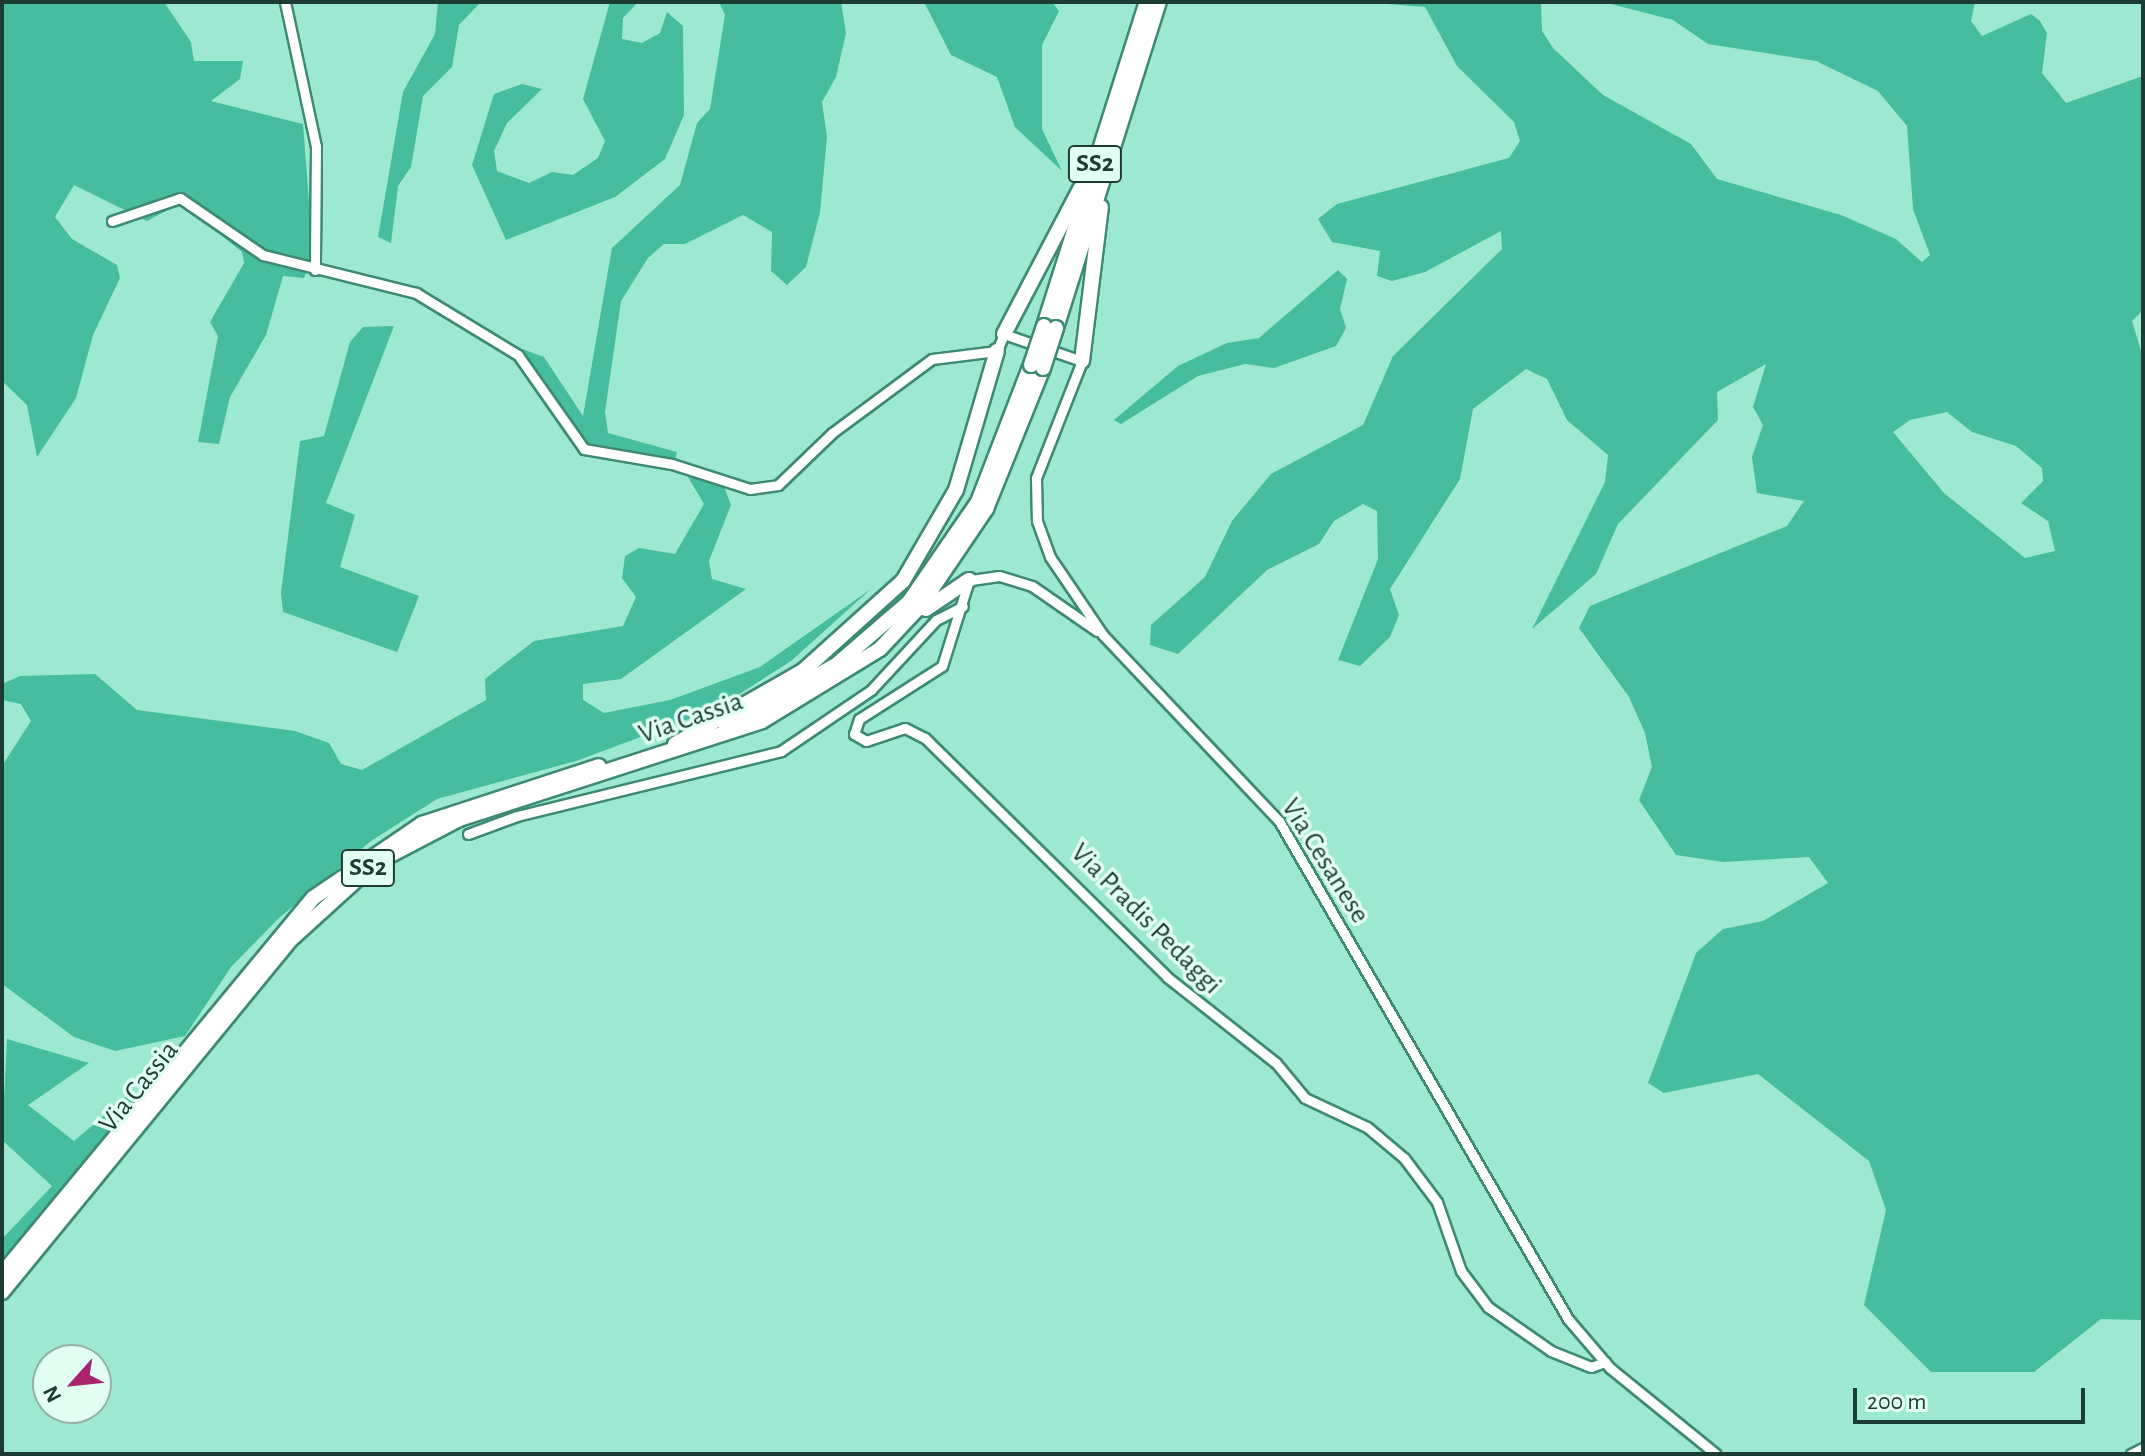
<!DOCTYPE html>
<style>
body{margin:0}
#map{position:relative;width:2145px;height:1456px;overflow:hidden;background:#9ce8d0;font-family:"Alegreya Sans",sans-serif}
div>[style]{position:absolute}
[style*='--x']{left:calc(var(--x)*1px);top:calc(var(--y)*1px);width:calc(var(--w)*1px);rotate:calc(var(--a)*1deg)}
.green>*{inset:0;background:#45bd9e}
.roads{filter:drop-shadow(2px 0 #3d8974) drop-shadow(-2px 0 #3d8974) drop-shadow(0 2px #3d8974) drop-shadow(0 -2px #3d8974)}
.minor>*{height:9px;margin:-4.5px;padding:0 4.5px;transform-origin:4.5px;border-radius:4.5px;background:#fff}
.highway>*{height:14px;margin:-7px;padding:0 7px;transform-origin:7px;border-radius:7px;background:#fff}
.bridges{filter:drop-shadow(2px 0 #3d8974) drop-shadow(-2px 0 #3d8974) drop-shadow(0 2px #3d8974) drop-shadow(0 -2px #3d8974)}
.highway-bridge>*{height:14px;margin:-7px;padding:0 7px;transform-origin:7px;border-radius:7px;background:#fff}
span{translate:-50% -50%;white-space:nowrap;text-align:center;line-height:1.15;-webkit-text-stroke:7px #e2fff4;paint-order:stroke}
.shield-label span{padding:2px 6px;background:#e2fff4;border:2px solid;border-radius:6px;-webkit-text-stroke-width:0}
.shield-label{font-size:26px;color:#1c3c33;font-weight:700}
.street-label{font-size:28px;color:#1c3c33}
.frame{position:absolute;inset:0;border:4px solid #1c3c33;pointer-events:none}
.north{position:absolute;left:32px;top:1344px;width:80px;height:80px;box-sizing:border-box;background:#e2fff4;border:2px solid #93b1a7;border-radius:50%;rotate:243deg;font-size:22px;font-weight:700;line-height:32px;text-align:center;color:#1c3c33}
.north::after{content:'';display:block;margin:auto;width:28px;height:36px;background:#a9246e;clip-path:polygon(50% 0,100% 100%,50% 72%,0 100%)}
.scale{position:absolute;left:1853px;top:1388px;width:232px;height:36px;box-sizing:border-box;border:4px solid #1c3c33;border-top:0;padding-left:10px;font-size:24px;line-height:28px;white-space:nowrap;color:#1c3c33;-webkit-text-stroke:6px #e2fff4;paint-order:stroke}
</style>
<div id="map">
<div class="green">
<i style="clip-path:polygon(2px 2px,164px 2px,191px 42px,194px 61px,243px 61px,240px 79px,211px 101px,303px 124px,313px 254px,304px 278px,283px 276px,266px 335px,230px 397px,219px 444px,198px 442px,218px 336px,210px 322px,244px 263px,242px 252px,181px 203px,147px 221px,74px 185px,55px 217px,72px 239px,117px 265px,120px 278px,93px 335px,76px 398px,37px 457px,27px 405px,2px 381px)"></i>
<i style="clip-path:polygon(438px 2px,481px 2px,459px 25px,452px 67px,423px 96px,411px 167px,398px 186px,391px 243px,378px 237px,403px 92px,435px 34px)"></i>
<i style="clip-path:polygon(610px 2px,638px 2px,623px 18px,622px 39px,642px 43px,660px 33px,667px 12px,683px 26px,684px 115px,665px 159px,615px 197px,506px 240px,472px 165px,494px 94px,522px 84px,542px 89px,507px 123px,494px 151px,497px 171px,529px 183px,552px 172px,573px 175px,598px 158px,605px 141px,583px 99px)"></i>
<i style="clip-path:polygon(719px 2px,841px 2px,846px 33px,836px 77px,822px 102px,827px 137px,820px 212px,806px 267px,787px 285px,771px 271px,772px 232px,743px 215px,685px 244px,664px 244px,648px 258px,621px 301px,605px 412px,608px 433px,677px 452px,675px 460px,594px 451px,572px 435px,522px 349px,544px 357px,583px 416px,612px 248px,680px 185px,697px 123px,710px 109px,725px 15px)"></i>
<i style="clip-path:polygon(924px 2px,1052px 2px,1059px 11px,1042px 45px,1042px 129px,1062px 171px,1015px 127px,997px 77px,951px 55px)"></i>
<i style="clip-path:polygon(evenodd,1362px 2px,1541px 2px,1542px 31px,1553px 48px,1603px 95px,1691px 144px,1717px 179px,1841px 215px,1896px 239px,1922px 262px,1930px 255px,1913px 209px,1907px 126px,1878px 91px,1816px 61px,1708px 44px,1673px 20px,1603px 2px,1975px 2px,1971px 21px,1982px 36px,2031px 14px,2040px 21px,2047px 33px,2042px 73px,2066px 103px,2143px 76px,2143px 310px,2132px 321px,2143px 357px,2143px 1320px,2101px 1319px,2034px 1372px,1931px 1372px,1864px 1305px,1886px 1210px,1869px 1161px,1758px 1074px,1664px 1093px,1648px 1083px,1696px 953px,1723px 929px,1763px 921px,1828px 883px,1809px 857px,1723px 862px,1676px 855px,1639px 800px,1652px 767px,1645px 733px,1629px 697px,1579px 628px,1590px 606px,1787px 526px,1804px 501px,1757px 493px,1752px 457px,1763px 425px,1753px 407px,1766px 364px,1717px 392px,1718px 420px,1618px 524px,1596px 574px,1532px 629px,1605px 482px,1608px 455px,1567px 420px,1547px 379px,1526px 369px,1473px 409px,1460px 479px,1390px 589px,1399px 615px,1390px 637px,1360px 666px,1338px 660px,1378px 559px,1377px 511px,1363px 504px,1334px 521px,1319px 544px,1267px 570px,1178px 654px,1150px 645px,1151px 625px,1205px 577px,1232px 521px,1271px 474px,1363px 425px,1393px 356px,1502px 249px,1501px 231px,1425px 272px,1392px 281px,1377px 276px,1380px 251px,1332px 242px,1318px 219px,1337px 204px,1509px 158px,1520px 141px,1514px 122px,1457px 66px,1425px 7px,1362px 2px,1947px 412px,1972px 432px,2016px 446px,2042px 468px,2043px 481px,2021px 503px,2048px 521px,2055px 551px,2025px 558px,1944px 493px,1893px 432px,1910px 420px,1947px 412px)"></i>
<i style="clip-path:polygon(1338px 270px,1347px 279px,1340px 309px,1346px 328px,1336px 346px,1274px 368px,1245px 364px,1198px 376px,1121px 424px,1114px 420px,1178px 366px,1227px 343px,1259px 338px)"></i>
<i style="clip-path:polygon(394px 326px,326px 503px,355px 515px,340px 567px,419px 596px,397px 652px,283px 612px,281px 593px,300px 441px,324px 436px,350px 342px,363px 327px)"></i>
<i style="clip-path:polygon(688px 477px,723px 484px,731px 505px,709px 561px,712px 579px,746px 589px,621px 679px,583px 684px,583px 700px,604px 713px,670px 700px,760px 667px,871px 589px,791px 661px,716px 709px,576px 761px,437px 799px,371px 841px,279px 918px,231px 967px,185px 1036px,115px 1051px,74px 1037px,2px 984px,2px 766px,31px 721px,21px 704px,2px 700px,2px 684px,20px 676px,95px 674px,137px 710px,295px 731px,329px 743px,341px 764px,362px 770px,486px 700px,485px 679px,534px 641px,623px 626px,636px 597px,622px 578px,625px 556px,639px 548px,675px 554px,704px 504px)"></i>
<i style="clip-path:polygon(7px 1039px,89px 1063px,28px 1105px,74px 1141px,132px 1092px,136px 1104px,2px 1262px,2px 1239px,52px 1186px,2px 1140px)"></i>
</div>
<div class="roads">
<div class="minor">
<i style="--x:285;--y:2;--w:147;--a:77.9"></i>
<i style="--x:316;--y:146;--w:124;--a:90.5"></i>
<i style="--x:112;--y:221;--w:72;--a:-18.7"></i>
<i style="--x:180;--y:198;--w:101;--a:34.5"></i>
<i style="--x:263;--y:255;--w:158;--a:13.9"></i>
<i style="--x:416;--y:293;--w:119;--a:31.3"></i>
<i style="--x:518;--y:355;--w:115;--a:54.9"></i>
<i style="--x:584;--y:449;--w:89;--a:9.7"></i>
<i style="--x:672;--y:464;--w:82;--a:17.8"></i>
<i style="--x:750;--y:489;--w:28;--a:-8"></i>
<i style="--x:778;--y:485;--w:75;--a:-43.9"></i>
<i style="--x:832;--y:433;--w:124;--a:-36.5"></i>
<i style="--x:932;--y:359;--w:65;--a:-7"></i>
<i style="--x:997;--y:351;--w:18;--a:-68"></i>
<i style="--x:1004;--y:334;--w:83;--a:19.1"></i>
<i style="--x:1082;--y:361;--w:126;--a:111.5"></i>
<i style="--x:1036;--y:478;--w:43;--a:88.7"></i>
<i style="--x:1037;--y:521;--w:38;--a:70"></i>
<i style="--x:1050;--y:557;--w:94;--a:55.8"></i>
<i style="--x:1103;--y:635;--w:256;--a:46.6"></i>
<i style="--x:1279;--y:821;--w:576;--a:59.87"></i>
<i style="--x:1568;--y:1319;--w:65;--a:49.4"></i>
<i style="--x:1610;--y:1368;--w:136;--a:39.1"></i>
<i style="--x:1097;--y:631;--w:79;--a:-145.3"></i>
<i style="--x:1032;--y:586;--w:34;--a:-163"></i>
<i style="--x:999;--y:576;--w:30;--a:172"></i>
<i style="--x:969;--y:580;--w:90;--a:107.4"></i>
<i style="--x:942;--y:666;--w:98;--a:147.4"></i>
<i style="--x:859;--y:719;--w:16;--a:108"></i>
<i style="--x:854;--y:734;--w:14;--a:30"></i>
<i style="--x:866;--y:741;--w:41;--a:-18.4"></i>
<i style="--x:905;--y:728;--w:22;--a:27"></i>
<i style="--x:925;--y:738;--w:340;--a:44.6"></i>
<i style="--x:1167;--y:977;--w:139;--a:38.3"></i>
<i style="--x:1276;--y:1063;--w:45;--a:50.4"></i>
<i style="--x:1305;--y:1098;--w:68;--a:25.1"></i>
<i style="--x:1367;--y:1127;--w:48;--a:40"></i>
<i style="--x:1404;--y:1158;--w:55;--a:53.1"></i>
<i style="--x:1437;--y:1202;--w:73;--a:70.8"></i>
<i style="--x:1461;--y:1271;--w:45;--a:53.1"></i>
<i style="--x:1488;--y:1307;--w:77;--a:34.9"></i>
<i style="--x:1551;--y:1351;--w:43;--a:21.8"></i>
<i style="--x:1591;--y:1367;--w:15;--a:-20"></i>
<i style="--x:468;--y:834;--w:52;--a:-20.2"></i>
<i style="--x:517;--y:816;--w:272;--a:-13.8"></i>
<i style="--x:781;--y:751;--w:109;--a:-34.1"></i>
<i style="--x:871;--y:690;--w:96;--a:-47.1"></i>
<i style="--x:936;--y:620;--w:30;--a:-27"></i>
<i style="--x:2131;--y:1454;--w:13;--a:-27"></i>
</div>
<div class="highway">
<i style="--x:1044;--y:326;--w:340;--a:-72.4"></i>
<i style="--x:1056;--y:328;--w:342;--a:-72.5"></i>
<i style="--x:1004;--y:334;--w:164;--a:-62.3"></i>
<i style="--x:1082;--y:361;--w:155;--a:-83"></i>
<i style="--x:926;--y:609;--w:52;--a:-34"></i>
<i style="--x:726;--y:726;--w:126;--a:-29"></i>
<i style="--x:836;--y:665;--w:96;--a:-40.8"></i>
<i style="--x:909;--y:602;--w:121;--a:-55.4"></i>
<i style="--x:978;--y:502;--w:147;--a:-68.9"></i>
<i style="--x:675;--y:744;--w:149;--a:-29.8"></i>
<i style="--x:804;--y:670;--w:133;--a:-42"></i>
<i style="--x:903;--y:581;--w:105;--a:-59.8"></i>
<i style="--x:956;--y:490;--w:145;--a:-73.6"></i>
<i style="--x:2;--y:1274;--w:488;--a:-50.4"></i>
<i style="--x:313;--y:898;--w:132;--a:-34.2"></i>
<i style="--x:422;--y:824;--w:186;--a:-18.1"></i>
<i style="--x:2;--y:1292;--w:453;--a:-50.7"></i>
<i style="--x:289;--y:941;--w:116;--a:-42.2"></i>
<i style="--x:375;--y:863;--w:95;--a:-27.6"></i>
<i style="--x:459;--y:819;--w:318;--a:-17.9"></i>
<i style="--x:762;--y:721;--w:138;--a:-31.4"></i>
<i style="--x:880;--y:649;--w:60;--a:-47"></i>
<i style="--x:921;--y:605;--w:116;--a:-55.9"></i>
<i style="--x:986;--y:509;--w:152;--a:-68"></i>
</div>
</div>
<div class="bridges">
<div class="highway-bridge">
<i style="--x:1031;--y:365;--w:41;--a:-71.6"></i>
<i style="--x:1043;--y:368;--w:42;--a:-72"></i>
</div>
</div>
<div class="shield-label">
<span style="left:1095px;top:164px">SS2</span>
<span style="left:368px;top:868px">SS2</span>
</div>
<div class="street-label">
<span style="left:691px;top:718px;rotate:-19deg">Via Cassia</span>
<span style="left:1325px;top:861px;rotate:58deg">Via Cesanese</span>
<span style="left:1146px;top:919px;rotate:45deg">Via Pradis Pedaggi</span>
<span style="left:139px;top:1087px;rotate:-51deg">Via Cassia</span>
</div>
<div class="frame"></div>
<div class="north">N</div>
<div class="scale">200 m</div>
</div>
